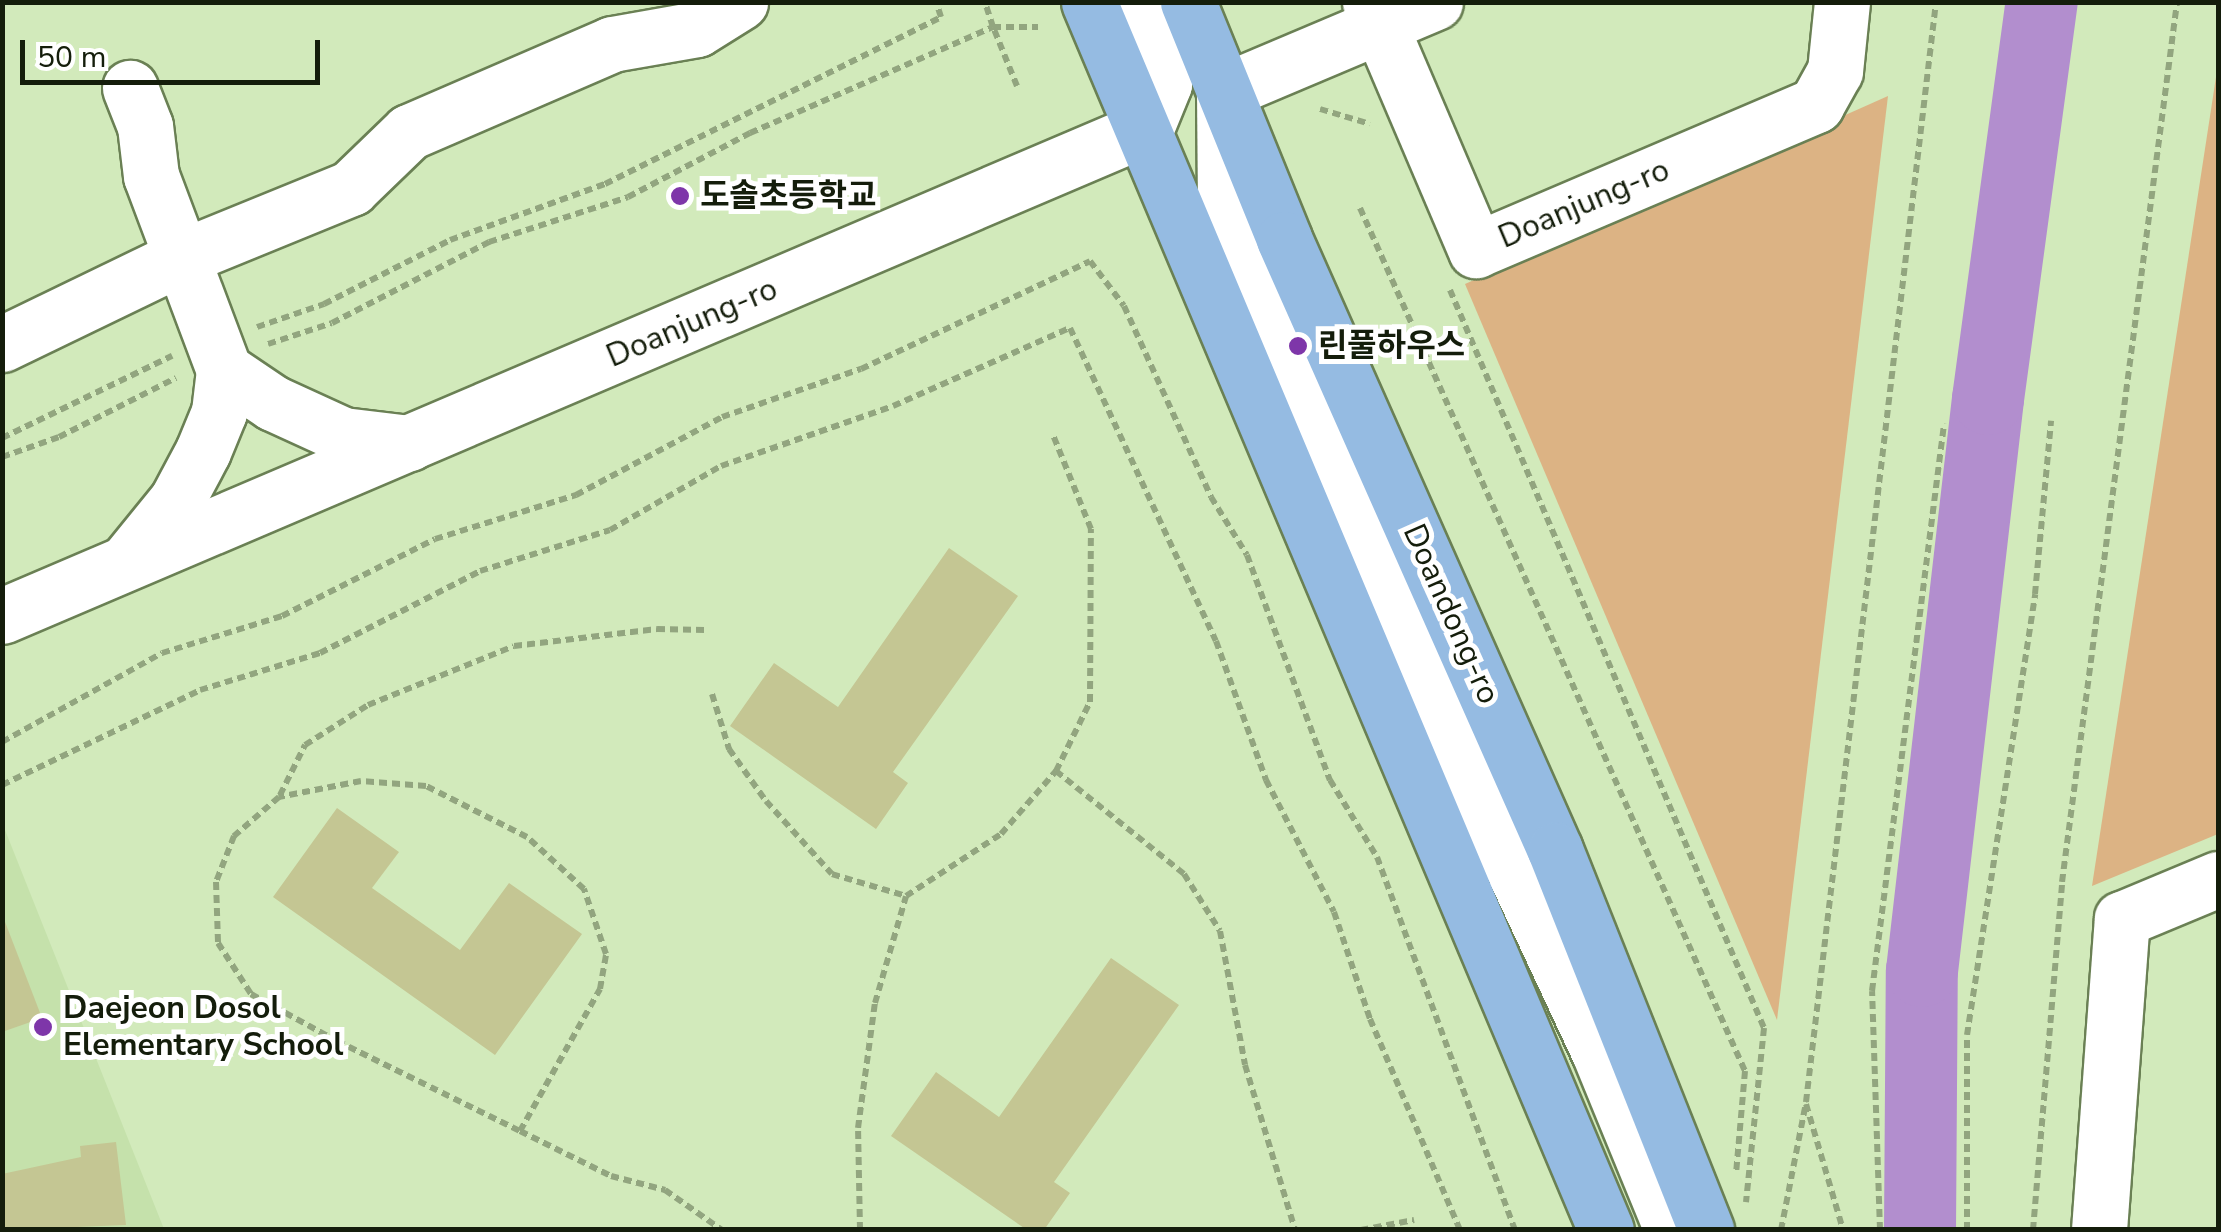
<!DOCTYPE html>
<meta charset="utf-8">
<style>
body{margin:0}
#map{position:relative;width:2221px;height:1232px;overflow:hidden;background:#d2eabb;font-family:"Nunito Sans","Noto Sans KR",sans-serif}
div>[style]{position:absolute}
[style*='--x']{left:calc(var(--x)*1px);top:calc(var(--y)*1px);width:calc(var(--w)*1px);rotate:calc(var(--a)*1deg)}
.built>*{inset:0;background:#c5e1ab}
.green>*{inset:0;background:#dcb384}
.river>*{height:72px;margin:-36px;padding:0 36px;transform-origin:36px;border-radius:36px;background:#b28ece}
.building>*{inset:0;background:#c4c693}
.path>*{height:6px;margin-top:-3px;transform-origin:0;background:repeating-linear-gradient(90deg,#92a57f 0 8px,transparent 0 13px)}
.roads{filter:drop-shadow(2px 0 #6a8054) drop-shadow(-2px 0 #6a8054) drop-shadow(0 2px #6a8054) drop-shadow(0 -2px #6a8054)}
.minor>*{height:55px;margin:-27.5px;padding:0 27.5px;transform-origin:27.5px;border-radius:27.5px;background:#fff}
.major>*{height:55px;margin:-27.5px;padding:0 27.5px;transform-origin:27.5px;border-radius:27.5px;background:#95bbe2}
.dots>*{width:28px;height:28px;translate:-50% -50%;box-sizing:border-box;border:5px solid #fff;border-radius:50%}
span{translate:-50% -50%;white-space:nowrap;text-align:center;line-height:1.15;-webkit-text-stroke:10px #fff;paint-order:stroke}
.poi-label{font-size:32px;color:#141d0b;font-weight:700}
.left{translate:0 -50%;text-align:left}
.street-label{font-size:32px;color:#141d0b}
.frame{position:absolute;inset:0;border:5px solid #141d0b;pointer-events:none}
.scale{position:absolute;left:20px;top:40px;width:300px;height:45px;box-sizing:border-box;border:5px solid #141d0b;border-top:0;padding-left:12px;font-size:30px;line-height:35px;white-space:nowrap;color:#141d0b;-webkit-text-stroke:8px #fff;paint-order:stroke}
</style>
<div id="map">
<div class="built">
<i style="clip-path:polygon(2px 825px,3px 825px,164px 1229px,3px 1230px)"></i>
</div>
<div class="green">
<i style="clip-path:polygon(2218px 64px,2218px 834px,2092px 886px)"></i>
<i style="clip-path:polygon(1888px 96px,1777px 1020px,1465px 284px)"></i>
</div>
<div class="river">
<i style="--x:1920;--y:1230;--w:259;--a:-89.6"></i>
<i style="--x:1922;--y:971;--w:576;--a:-83.42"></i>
<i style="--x:1988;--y:399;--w:401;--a:-82.3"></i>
</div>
<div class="building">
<i style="clip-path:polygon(949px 548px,1018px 596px,893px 772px,908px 783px,876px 829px,730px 726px,774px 663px,838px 707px)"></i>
<i style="clip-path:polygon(337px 808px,399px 852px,372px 888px,460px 950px,509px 883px,582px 934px,495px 1055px,273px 897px)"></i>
<i style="clip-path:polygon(2px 914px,42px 1018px,2px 1032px)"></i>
<i style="clip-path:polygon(1111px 958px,1179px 1005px,1054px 1182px,1070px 1193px,1044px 1230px,1027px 1230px,891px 1136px,936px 1072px,999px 1117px)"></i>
<i style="clip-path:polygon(116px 1142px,126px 1225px,2px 1230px,2px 1174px,81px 1157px,80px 1146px)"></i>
</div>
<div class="path">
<i style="--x:1017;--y:86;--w:64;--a:-112.1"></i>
<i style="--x:993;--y:27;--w:45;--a:0"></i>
<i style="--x:1320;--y:109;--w:52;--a:16.7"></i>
<i style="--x:1360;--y:208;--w:945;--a:65.96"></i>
<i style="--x:1745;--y:1071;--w:102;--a:95"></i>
<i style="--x:1450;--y:290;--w:802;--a:66.95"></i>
<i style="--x:1764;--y:1028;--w:175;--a:95.9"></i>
<i style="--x:257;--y:327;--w:71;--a:-18.9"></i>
<i style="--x:324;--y:304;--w:141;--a:-26.9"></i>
<i style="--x:450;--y:240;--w:165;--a:-19.9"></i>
<i style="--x:605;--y:184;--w:375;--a:-26.4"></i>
<i style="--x:941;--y:17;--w:16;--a:-108"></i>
<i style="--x:268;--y:344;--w:67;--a:-18.2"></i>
<i style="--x:332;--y:323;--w:177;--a:-27.3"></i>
<i style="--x:489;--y:242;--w:146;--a:-17.9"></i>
<i style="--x:628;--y:197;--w:138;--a:-27.7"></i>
<i style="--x:750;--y:133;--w:265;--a:-23.6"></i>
<i style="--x:993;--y:27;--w:26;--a:-108"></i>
<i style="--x:2;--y:438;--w:189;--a:-25.8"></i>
<i style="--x:2;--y:457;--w:60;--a:-19.3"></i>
<i style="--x:59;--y:437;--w:131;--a:-26.8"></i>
<i style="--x:712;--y:694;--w:58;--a:72.8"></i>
<i style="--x:729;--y:749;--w:64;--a:54.6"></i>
<i style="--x:766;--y:801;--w:98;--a:47.9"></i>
<i style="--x:832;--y:874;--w:77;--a:16.6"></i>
<i style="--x:906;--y:896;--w:113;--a:-33.1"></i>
<i style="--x:1001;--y:834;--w:84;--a:-48.9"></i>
<i style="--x:1056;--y:771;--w:77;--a:-63.8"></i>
<i style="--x:1090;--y:702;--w:173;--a:-89.7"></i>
<i style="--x:1091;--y:529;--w:101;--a:-112"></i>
<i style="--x:2;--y:742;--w:183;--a:-29.1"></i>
<i style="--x:162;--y:653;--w:126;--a:-17.1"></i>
<i style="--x:282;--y:616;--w:171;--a:-26.7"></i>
<i style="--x:435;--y:539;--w:148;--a:-17.3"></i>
<i style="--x:576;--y:495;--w:166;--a:-28.1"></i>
<i style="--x:722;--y:417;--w:147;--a:-19.1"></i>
<i style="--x:861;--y:369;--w:253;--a:-25.2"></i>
<i style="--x:1090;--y:261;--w:56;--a:52.9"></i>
<i style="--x:1124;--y:306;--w:210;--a:65.5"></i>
<i style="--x:1211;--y:497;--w:68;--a:58.2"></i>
<i style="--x:1247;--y:555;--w:240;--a:69.8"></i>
<i style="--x:1330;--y:780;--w:90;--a:58.6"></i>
<i style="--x:1377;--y:857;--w:398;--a:69.7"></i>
<i style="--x:1056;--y:771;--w:164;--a:38.8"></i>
<i style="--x:1184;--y:874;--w:67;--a:57.7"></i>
<i style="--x:1220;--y:931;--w:136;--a:79.4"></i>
<i style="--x:1245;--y:1065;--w:172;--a:73.1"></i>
<i style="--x:2;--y:785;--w:220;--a:-25.6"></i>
<i style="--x:200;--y:690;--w:126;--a:-17.1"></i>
<i style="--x:320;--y:653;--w:180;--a:-27.1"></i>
<i style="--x:480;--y:571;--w:136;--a:-17.5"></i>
<i style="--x:610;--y:530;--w:128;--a:-30"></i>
<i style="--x:721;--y:466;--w:182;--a:-19.2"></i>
<i style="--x:893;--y:406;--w:193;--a:-23.8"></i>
<i style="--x:1070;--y:328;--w:345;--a:65"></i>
<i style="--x:1216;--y:641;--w:148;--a:70.2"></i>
<i style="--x:1266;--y:780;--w:148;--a:62.7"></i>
<i style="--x:1334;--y:912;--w:113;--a:71.4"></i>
<i style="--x:1370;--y:1019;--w:229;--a:66.9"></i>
<i style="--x:280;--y:795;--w:56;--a:-63.4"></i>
<i style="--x:305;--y:745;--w:75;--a:-32.4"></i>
<i style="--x:368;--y:705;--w:157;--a:-22"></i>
<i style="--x:514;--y:646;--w:144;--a:-6.8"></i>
<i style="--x:657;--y:629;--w:48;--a:1.2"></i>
<i style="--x:1806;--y:1104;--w:131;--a:73.6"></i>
<i style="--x:520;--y:1131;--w:163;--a:-60.6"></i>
<i style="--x:600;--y:989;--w:36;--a:-80"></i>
<i style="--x:606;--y:954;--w:69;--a:-108.7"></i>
<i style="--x:584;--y:889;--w:77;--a:-137.6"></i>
<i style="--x:527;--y:837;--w:113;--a:-153.2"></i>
<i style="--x:426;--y:786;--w:65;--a:-175.6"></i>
<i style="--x:361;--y:781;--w:84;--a:169"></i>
<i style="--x:279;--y:797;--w:60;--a:139.1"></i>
<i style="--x:234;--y:836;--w:49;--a:111.4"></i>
<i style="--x:216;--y:882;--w:61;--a:88.1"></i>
<i style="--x:218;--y:943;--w:61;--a:57.1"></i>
<i style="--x:251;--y:994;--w:98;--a:28.7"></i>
<i style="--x:337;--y:1041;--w:204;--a:26.2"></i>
<i style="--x:520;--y:1131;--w:102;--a:26.3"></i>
<i style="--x:611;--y:1176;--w:56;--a:14.5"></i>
<i style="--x:665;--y:1190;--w:70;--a:35.1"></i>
<i style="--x:860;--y:1230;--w:102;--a:-91.1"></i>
<i style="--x:858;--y:1128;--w:126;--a:-82.3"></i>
<i style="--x:875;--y:1003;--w:111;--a:-73.8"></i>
<i style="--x:1361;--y:1230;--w:54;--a:-10.7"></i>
<i style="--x:1781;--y:1230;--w:130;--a:-78.9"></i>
<i style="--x:1806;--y:1102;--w:1108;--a:-83.26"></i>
<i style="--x:1880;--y:1230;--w:239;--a:-91.9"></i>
<i style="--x:1872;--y:991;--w:572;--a:-82.76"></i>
<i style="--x:1967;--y:1230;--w:195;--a:-90"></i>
<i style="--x:1967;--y:1035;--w:446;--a:-81.2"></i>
<i style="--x:2035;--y:594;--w:174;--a:-84.7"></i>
<i style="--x:2033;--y:1230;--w:349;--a:-85.2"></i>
<i style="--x:2062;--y:882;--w:887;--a:-82.55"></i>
</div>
<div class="roads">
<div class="minor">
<i style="--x:1370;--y:2;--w:270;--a:66.9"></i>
<i style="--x:1476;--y:250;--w:370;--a:-23.1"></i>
<i style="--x:1816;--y:105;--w:39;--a:-61"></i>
<i style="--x:1835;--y:71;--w:69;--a:-84.2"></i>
<i style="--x:1435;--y:2;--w:229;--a:157.1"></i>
<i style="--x:1224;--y:91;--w:117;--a:89.5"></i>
<i style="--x:1225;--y:208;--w:320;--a:68.3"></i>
<i style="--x:1343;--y:505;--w:604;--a:64.92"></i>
<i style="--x:1599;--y:1052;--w:192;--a:67.7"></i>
<i style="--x:2;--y:344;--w:200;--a:-25.8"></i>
<i style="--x:182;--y:257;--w:183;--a:-22.2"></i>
<i style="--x:351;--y:188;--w:81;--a:-44"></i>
<i style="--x:409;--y:132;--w:221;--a:-23.4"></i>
<i style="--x:612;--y:44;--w:86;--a:-10"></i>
<i style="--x:697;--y:29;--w:51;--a:-32.1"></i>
<i style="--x:224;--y:370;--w:59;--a:34"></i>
<i style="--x:273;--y:403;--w:77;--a:24.6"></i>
<i style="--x:343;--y:435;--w:67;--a:6.8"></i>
<i style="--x:129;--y:559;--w:76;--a:-50.9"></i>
<i style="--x:177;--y:500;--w:55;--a:-62"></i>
<i style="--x:203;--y:451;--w:42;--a:-67.7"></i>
<i style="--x:219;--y:412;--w:42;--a:-83.2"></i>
<i style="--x:224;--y:370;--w:207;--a:-110.6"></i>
<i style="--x:151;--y:176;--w:50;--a:-96.8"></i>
<i style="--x:145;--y:126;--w:41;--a:-111.5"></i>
<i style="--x:2;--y:616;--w:1244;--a:-23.1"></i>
<i style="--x:1146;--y:128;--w:48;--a:-67.8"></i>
<i style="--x:1164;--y:84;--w:84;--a:-102.4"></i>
<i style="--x:2099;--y:1230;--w:312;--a:-85.8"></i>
<i style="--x:2122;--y:919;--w:104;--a:-22.6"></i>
</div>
<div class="major">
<i style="--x:1089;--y:2;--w:1332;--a:67.17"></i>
<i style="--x:1188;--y:2;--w:256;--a:67.9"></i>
<i style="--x:1284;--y:239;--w:668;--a:66.08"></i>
<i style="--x:1555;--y:850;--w:409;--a:68.3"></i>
</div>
</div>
<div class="dots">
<i style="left:680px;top:196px;background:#7e36a9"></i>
<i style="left:1298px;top:346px;background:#7e36a9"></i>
<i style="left:43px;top:1027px;background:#7e36a9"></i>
</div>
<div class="poi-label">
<span class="left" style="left:700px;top:196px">도솔초등학교</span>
<span class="left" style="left:1318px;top:346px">린풀하우스</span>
<span class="left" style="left:63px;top:1027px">Daejeon Dosol<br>Elementary School</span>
</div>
<div class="street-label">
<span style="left:1584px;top:204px;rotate:-23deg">Doanjung-ro</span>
<span style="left:692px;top:323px;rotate:-23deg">Doanjung-ro</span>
<span style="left:1451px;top:614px;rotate:66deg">Doandong-ro</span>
</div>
<div class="frame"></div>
<div class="scale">50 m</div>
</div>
